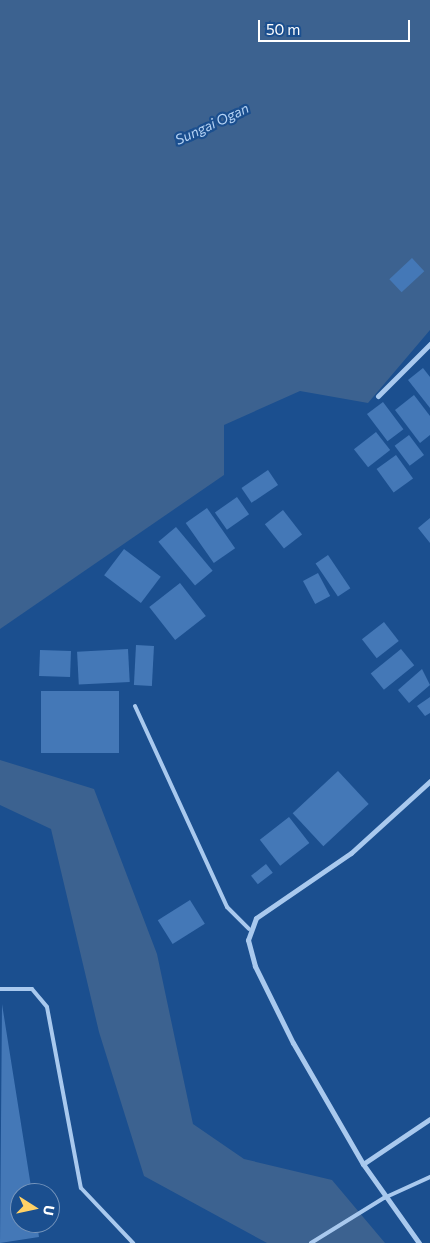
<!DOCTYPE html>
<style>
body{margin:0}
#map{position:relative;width:430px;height:1243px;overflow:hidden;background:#1b4f8f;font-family:Commissioner,sans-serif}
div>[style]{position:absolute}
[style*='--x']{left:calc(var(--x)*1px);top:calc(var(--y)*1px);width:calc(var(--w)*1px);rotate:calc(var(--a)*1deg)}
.water>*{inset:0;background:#3c6290}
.building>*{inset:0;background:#4478b7;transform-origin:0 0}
.lane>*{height:4px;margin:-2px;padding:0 2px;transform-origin:2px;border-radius:2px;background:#a9c9ee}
.street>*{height:5px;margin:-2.5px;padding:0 2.5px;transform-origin:2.5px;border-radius:2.5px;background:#a9c9ee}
span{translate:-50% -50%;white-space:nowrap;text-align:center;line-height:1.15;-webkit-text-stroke:4.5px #1b4f8f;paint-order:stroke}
.water-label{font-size:14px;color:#b5d3f5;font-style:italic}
.north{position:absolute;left:10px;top:1183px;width:50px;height:50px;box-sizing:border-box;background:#1b4f8f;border:1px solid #7695bc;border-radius:50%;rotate:100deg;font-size:14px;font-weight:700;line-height:20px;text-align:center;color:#fff}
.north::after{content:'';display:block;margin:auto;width:18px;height:22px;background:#ffd166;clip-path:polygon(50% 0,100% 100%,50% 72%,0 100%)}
.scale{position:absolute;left:258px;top:20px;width:152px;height:22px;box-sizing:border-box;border:2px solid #fff;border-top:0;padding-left:6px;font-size:15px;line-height:18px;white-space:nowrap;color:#fff;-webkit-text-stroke:4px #1b4f8f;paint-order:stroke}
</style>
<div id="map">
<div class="water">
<i style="clip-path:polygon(0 0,430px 0,430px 330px,368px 403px,300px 391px,224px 425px,224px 475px,0 629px)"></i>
<i style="clip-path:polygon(0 760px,94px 789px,157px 954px,193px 1124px,244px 1159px,332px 1180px,385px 1243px,267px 1243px,144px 1176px,99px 1032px,51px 829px,0 805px)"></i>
</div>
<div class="building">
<i style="left:412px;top:258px;width:18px;height:31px;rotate:47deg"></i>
<i style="clip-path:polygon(423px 368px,430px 377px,430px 408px,408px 380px)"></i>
<i style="clip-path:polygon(414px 395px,430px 416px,430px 435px,420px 443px,395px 410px)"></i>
<i style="left:383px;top:402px;width:34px;height:20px;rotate:53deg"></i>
<i style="left:376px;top:432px;width:23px;height:28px;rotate:52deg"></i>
<i style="left:409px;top:435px;width:25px;height:18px;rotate:53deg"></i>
<i style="left:396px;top:455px;width:29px;height:24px;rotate:54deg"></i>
<i style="left:268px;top:470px;width:18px;height:32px;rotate:56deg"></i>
<i style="left:237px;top:497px;width:21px;height:27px;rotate:55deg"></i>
<i style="left:207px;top:508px;width:49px;height:26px;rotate:55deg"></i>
<i style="left:283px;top:510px;width:31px;height:23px;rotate:52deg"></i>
<i style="clip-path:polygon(430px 518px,430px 543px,418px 528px)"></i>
<i style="left:176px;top:527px;width:57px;height:23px;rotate:50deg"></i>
<i style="left:124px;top:549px;width:46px;height:33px;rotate:37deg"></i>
<i style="left:328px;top:555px;width:40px;height:15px;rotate:56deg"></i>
<i style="left:318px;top:573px;width:26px;height:17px;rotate:62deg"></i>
<i style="left:180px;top:583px;width:42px;height:39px;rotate:52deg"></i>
<i style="left:384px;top:622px;width:24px;height:28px;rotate:52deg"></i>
<i style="left:136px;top:645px;width:18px;height:40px;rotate:3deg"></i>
<i style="left:128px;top:649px;width:33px;height:51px;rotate:87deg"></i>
<i style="left:401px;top:649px;width:21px;height:39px;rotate:51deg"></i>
<i style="left:40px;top:650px;width:31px;height:26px;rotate:2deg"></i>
<i style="clip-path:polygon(422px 669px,430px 685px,409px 703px,398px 690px)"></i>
<i style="left:119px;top:691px;width:62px;height:78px;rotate:90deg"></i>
<i style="clip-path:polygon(430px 697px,430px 713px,425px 716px,417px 706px)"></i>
<i style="left:338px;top:771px;width:45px;height:62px;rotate:47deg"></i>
<i style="left:289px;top:817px;width:33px;height:37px;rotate:52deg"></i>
<i style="left:266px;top:864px;width:11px;height:19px;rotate:52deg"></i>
<i style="left:190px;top:900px;width:28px;height:38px;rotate:58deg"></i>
<i style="clip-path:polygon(2px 1004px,32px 1193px,20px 1193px,20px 1223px,37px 1223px,39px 1237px,0 1243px)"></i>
</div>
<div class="lane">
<i style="--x:135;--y:706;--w:221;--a:65.4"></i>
<i style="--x:227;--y:907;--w:31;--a:45"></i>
<i style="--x:0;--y:989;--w:32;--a:0"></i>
<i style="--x:32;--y:989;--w:23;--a:50"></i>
<i style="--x:47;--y:1007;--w:184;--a:79.4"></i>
<i style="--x:81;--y:1188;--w:76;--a:46.6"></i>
<i style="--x:311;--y:1243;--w:86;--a:-31.7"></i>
<i style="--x:384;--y:1198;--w:51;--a:-24.5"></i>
</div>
<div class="street">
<i style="--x:378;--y:396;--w:74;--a:-45"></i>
<i style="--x:363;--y:1164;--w:81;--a:-33.9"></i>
<i style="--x:419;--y:1243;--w:97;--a:-125.3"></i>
<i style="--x:363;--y:1164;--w:140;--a:-120"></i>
<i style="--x:293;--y:1043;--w:86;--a:-116.3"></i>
<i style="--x:255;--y:966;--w:27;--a:-105"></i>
<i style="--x:248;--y:940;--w:23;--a:-70"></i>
<i style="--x:256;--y:918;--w:115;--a:-34.4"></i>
<i style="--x:351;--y:853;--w:107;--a:-42.3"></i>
</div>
<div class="water-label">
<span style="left:212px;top:124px;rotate:-25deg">Sungai Ogan</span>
</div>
<div class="north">U</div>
<div class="scale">50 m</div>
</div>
